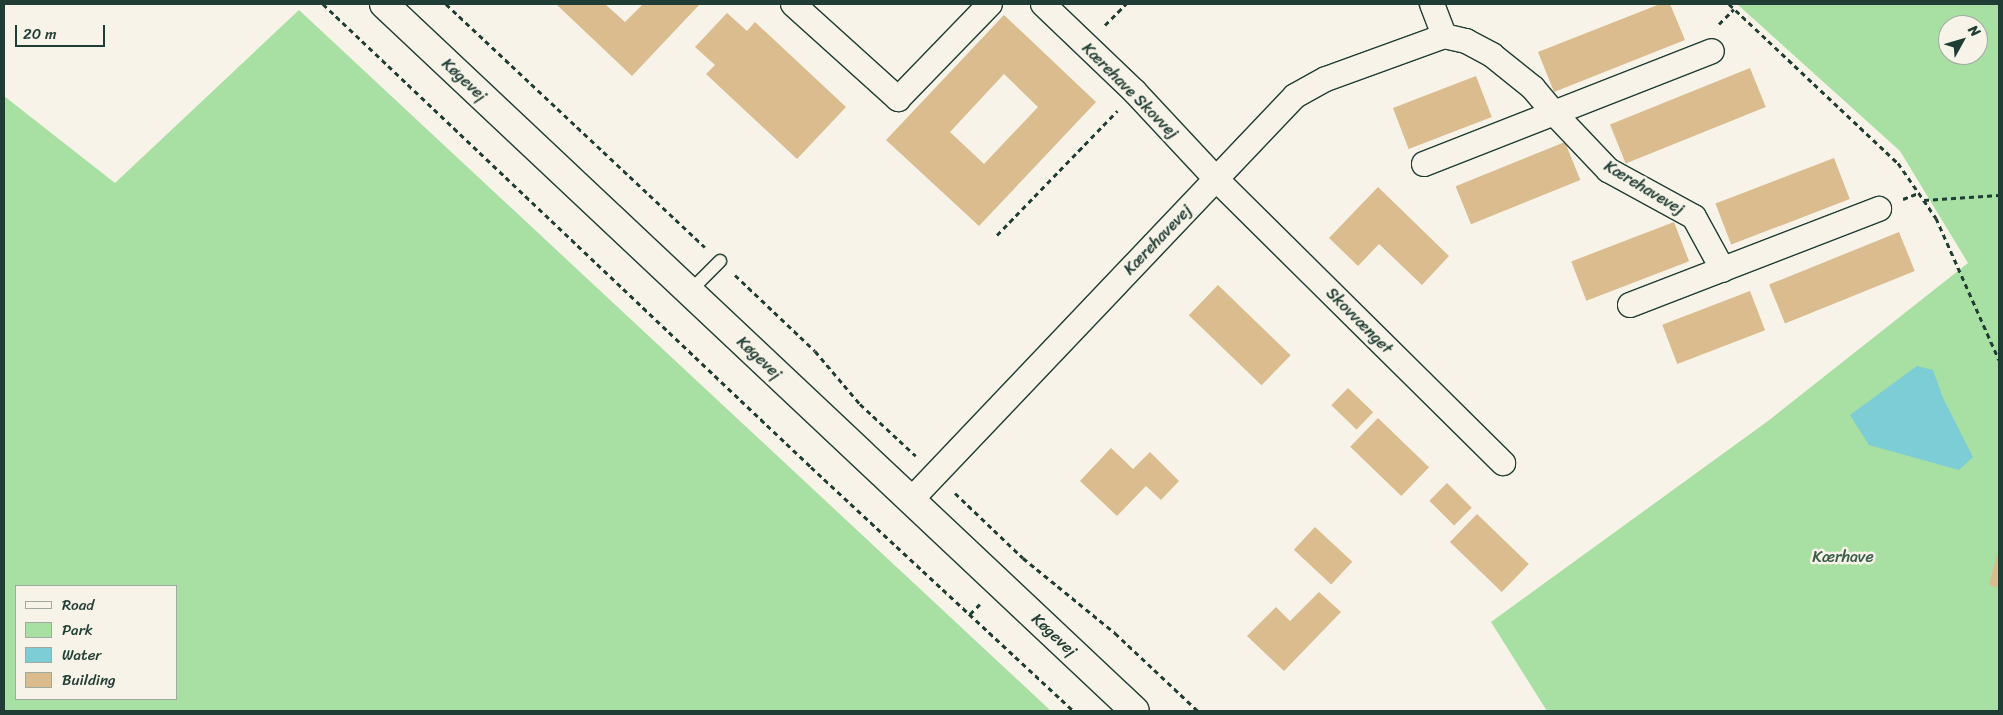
<!DOCTYPE html>
<meta charset="utf-8">
<style>
body{margin:0}
#map{position:relative;width:2003px;height:715px;overflow:hidden;background:#f7f3e8;font-family:Sriracha,sans-serif}
div>[style]{position:absolute}
[style*='--x']{left:calc(var(--x)*1px);top:calc(var(--y)*1px);width:calc(var(--w)*1px);rotate:calc(var(--a)*1deg)}
.green>*{inset:0;background:#a8dfa3}
.water>*{inset:0;background:#7ccdd5}
.building>*{inset:0;background:#dabc8e;transform-origin:0 0}
.path>*{height:3px;margin-top:-1.5px;transform-origin:0;background:repeating-linear-gradient(90deg,#1f3d34 0 5px,transparent 0 9px)}
.roads{filter:drop-shadow(1px 0 #1f3d34) drop-shadow(-1px 0 #1f3d34) drop-shadow(0 1px #1f3d34) drop-shadow(0 -1px #1f3d34)}
.lane>*{height:12px;margin:-6px;padding:0 6px;transform-origin:6px;border-radius:6px;background:#f7f3e8}
.street>*{height:24px;margin:-12px;padding:0 12px;transform-origin:12px;border-radius:12px;background:#f7f3e8}
.secondary>*{height:28px;margin:-14px;padding:0 14px;transform-origin:14px;border-radius:14px;background:#f7f3e8}
span{translate:-50% -50%;white-space:nowrap;text-align:center;line-height:1.15;-webkit-text-stroke:5px #f7f3e8;paint-order:stroke}
.street-label{font-size:16px;color:#1f3d34}
.park-label{font-size:16px;color:#3a5d4a}
.frame{position:absolute;inset:0;border:5px solid #1f3d34;pointer-events:none}
.legend{position:absolute;left:15px;top:585px;width:162px;height:115px;box-sizing:border-box;background:#f7f3e8;border:1px solid #a1aaa0;margin:0;padding:6px 9px;list-style:none;font-size:15px;color:#1f3d34}
.legend li{display:flex;align-items:center;gap:10px;height:25px}
.legend b{width:25px;border:1px solid #a1aaa0}
.north{position:absolute;left:1938px;top:15px;width:50px;height:50px;box-sizing:border-box;background:#f7f3e8;border:1px solid #a1aaa0;border-radius:50%;rotate:51deg;font-size:14px;font-weight:700;line-height:20px;text-align:center;color:#1f3d34}
.north::after{content:'';display:block;margin:auto;width:18px;height:22px;background:#1f3d34;clip-path:polygon(50% 0,100% 100%,50% 72%,0 100%)}
.scale{position:absolute;left:15px;top:25px;width:90px;height:22px;box-sizing:border-box;border:2px solid #1f3d34;border-top:0;padding-left:6px;font-size:15px;line-height:18px;white-space:nowrap;color:#1f3d34;-webkit-text-stroke:4px #f7f3e8;paint-order:stroke}
</style>
<div id="map">
<div class="green">
<i style="clip-path:polygon(evenodd,1737px 4px,1999px 4px,1999px 711px,1547px 711px,1491px 622px,1768px 421px,1968px 263px,1900px 151px,1737px 4px,1948px 25px,1978px 25px,1978px 55px,1948px 55px,1948px 25px)"></i>
<i style="clip-path:polygon(evenodd,299px 10px,1051px 711px,4px 711px,4px 96px,115px 183px,299px 10px,16px 586px,176px 586px,176px 699px,16px 699px,16px 586px)"></i>
</div>
<div class="water">
<i style="clip-path:polygon(1917px 366px,1933px 370px,1943px 398px,1973px 457px,1959px 470px,1869px 445px,1850px 415px)"></i>
</div>
<div class="building">
<i style="clip-path:polygon(556px 4px,605px 4px,625px 22px,643px 4px,700px 4px,632px 76px)"></i>
<i style="clip-path:polygon(1660px 4px,1670px 4px,1685px 40px,1554px 92px,1538px 52px)"></i>
<i style="clip-path:polygon(727px 13px,747px 31px,755px 22px,846px 107px,797px 159px,706px 74px,715px 65px,695px 47px)"></i>
<i style="clip-path:polygon(evenodd,1004px 15px,1096px 102px,979px 226px,886px 140px,1004px 15px,1004px 74px,1038px 107px,984px 164px,950px 132px,1004px 74px)"></i>
<i style="left:1750px;top:68px;width:42px;height:151px;rotate:68deg"></i>
<i style="left:1476px;top:76px;width:44px;height:89px;rotate:69deg"></i>
<i style="left:1565px;top:142px;width:41px;height:118px;rotate:68deg"></i>
<i style="left:1834px;top:158px;width:44px;height:127px;rotate:69deg"></i>
<i style="clip-path:polygon(1378px 187px,1449px 256px,1422px 285px,1379px 244px,1358px 266px,1329px 238px)"></i>
<i style="left:1674px;top:222px;width:42px;height:110px;rotate:69deg"></i>
<i style="left:1899px;top:232px;width:42px;height:140px;rotate:68deg"></i>
<i style="left:1218px;top:285px;width:101px;height:42px;rotate:44deg"></i>
<i style="left:1750px;top:291px;width:42px;height:94px;rotate:69deg"></i>
<i style="left:1348px;top:388px;width:35px;height:24px;rotate:44deg"></i>
<i style="left:1378px;top:418px;width:71px;height:40px;rotate:44deg"></i>
<i style="clip-path:polygon(1111px 448px,1133px 469px,1150px 452px,1179px 481px,1161px 500px,1146px 486px,1117px 516px,1080px 481px)"></i>
<i style="left:1447px;top:483px;width:35px;height:25px;rotate:45deg"></i>
<i style="left:1477px;top:514px;width:72px;height:39px;rotate:44deg"></i>
<i style="left:1315px;top:527px;width:51px;height:31px;rotate:43deg"></i>
<i style="clip-path:polygon(1997px 554px,1999px 555px,1999px 588px,1989px 585px)"></i>
<i style="clip-path:polygon(1319px 592px,1341px 612px,1284px 671px,1247px 636px,1276px 607px,1290px 621px)"></i>
</div>
<div class="path">
<i style="--x:323;--y:4;--w:673;--a:43.49"></i>
<i style="--x:811;--y:467;--w:359;--a:42.9"></i>
<i style="--x:446;--y:4;--w:355;--a:43.2"></i>
<i style="--x:1729;--y:4;--w:232;--a:43.3"></i>
<i style="--x:1898;--y:163;--w:67;--a:55.4"></i>
<i style="--x:1936;--y:218;--w:155;--a:66.1"></i>
<i style="--x:1719;--y:24;--w:21;--a:-45"></i>
<i style="--x:1105;--y:25;--w:30;--a:-45"></i>
<i style="--x:1903;--y:199;--w:17;--a:-21"></i>
<i style="--x:1924;--y:200;--w:75;--a:-3.8"></i>
<i style="--x:997;--y:235;--w:173;--a:-45.9"></i>
<i style="--x:735;--y:275;--w:110;--a:43.5"></i>
<i style="--x:815;--y:351;--w:70;--a:49.7"></i>
<i style="--x:860;--y:404;--w:76;--a:42.9"></i>
<i style="--x:955;--y:493;--w:94;--a:43.7"></i>
<i style="--x:1023;--y:558;--w:119;--a:39.2"></i>
<i style="--x:1115;--y:633;--w:114;--a:43.2"></i>
<i style="--x:970;--y:614;--w:14;--a:-45"></i>
</div>
<div class="roads">
<div class="lane">
<i style="--x:689;--y:292;--w:44;--a:-45"></i>
</div>
<div class="street">
<i style="--x:793;--y:4;--w:142;--a:42.1"></i>
<i style="--x:898;--y:99;--w:132;--a:-45.9"></i>
<i style="--x:1043;--y:4;--w:127;--a:43.7"></i>
<i style="--x:1135;--y:92;--w:119;--a:47"></i>
<i style="--x:1216;--y:179;--w:404;--a:44.7"></i>
<i style="--x:1432;--y:4;--w:34;--a:69"></i>
<i style="--x:1424;--y:164;--w:309;--a:-21.4"></i>
<i style="--x:1630;--y:305;--w:267;--a:-21.1"></i>
<i style="--x:911;--y:500;--w:557;--a:-46.45"></i>
<i style="--x:1295;--y:96;--w:35;--a:-29"></i>
<i style="--x:1326;--y:79;--w:126;--a:-20"></i>
<i style="--x:1444;--y:36;--w:23;--a:13"></i>
<i style="--x:1466;--y:41;--w:30;--a:28"></i>
<i style="--x:1492;--y:55;--w:53;--a:38.8"></i>
<i style="--x:1533;--y:88;--w:33;--a:50"></i>
<i style="--x:1554;--y:113;--w:79;--a:46.5"></i>
<i style="--x:1608;--y:170;--w:98;--a:28.7"></i>
<i style="--x:1694;--y:217;--w:60;--a:61.3"></i>
</div>
<div class="secondary">
<i style="--x:384;--y:4;--w:1031;--a:43.27"></i>
</div>
</div>
<div class="street-label">
<span style="left:464px;top:80px;rotate:43deg">Køgevej</span>
<span style="left:1130px;top:91px;rotate:45deg">Kærehave Skovvej</span>
<span style="left:1644px;top:188px;rotate:31deg">Kærehavevej</span>
<span style="left:1158px;top:240px;rotate:-46deg">Kærehavevej</span>
<span style="left:1359px;top:321px;rotate:45deg">Skovvænget</span>
<span style="left:759px;top:358px;rotate:43deg">Køgevej</span>
<span style="left:1054px;top:635px;rotate:43deg">Køgevej</span>
</div>
<div class="park-label">
<span style="left:1843px;top:557px">Kærhave</span>
</div>
<div class="frame"></div>
<ul class="legend">
<li><b style="height:6px;background:#f7f3e8"></b>Road</li>
<li><b style="height:14px;background:#a8dfa3"></b>Park</li>
<li><b style="height:14px;background:#7ccdd5"></b>Water</li>
<li><b style="height:14px;background:#dabc8e"></b>Building</li>
</ul>
<div class="north">N</div>
<div class="scale">20 m</div>
</div>
